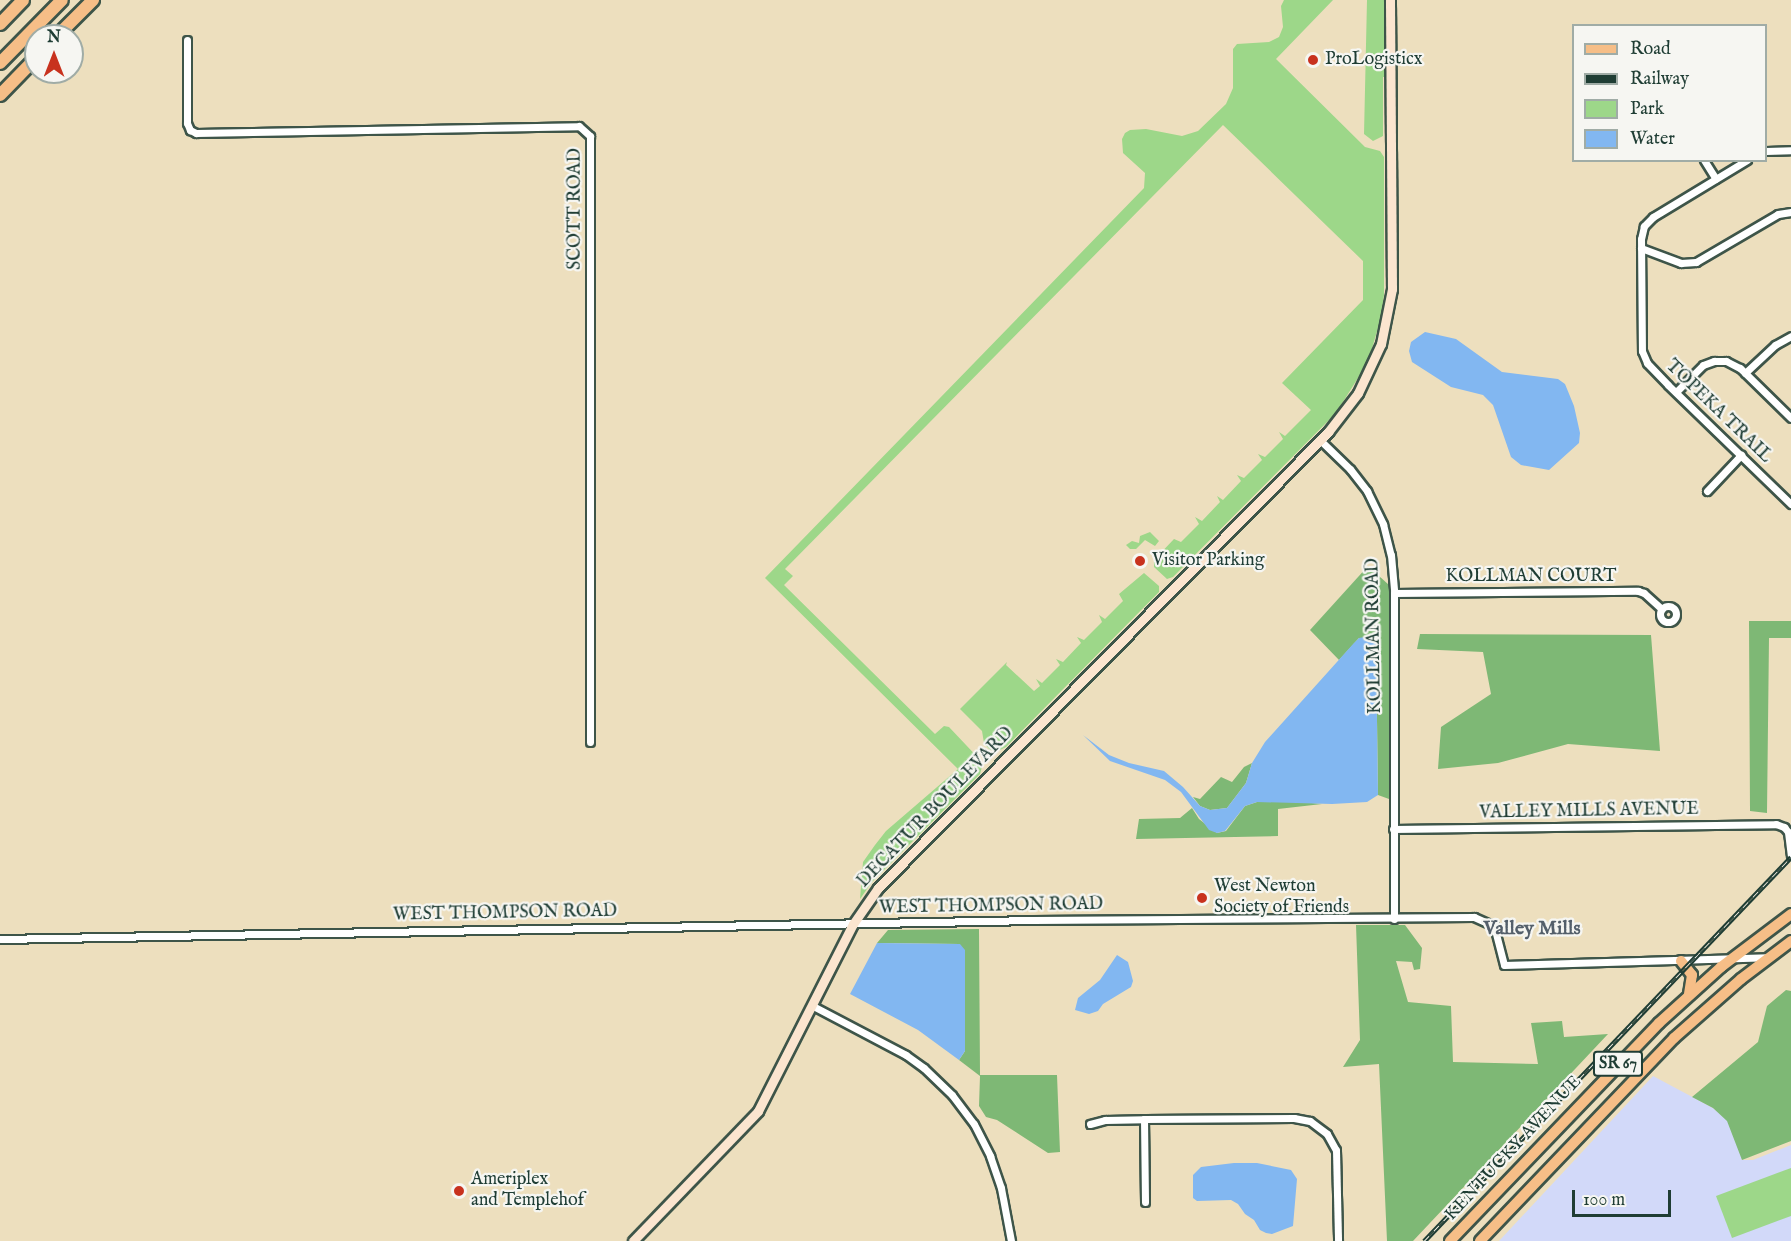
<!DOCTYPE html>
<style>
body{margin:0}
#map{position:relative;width:1791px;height:1241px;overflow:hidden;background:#eddfbe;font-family:"IM FELL English",serif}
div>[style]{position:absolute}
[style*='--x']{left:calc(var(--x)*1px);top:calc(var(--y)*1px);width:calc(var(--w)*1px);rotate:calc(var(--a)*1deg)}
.built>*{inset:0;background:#d2d9f9}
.green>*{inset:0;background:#9dd789}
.forest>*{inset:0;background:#7eb875}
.water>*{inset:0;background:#82b7f1}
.roads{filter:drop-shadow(2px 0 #3e5549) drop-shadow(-2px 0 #3e5549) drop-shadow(0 2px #3e5549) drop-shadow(0 -2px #3e5549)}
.street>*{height:7px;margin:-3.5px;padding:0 3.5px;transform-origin:3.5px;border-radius:3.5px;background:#fff}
.street>.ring{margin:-3.5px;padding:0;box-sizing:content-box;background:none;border:7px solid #fff;border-radius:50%}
.secondary>*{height:9px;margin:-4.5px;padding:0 4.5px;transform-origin:4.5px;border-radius:4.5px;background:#fbe5cf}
.primary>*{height:10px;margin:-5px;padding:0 5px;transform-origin:5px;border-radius:5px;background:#f6be87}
.highway>*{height:12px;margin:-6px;padding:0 6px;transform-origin:6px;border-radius:6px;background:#f6be87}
.rail>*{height:4.5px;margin-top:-2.25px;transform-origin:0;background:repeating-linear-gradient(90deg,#f6f6f2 0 7px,#1f3d34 0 14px);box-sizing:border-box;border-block:2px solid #1f3d34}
.dots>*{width:16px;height:16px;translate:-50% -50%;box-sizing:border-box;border:3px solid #f6f6f2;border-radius:50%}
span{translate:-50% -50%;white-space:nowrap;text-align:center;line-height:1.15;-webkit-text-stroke:4.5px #f6f6f2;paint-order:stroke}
.shield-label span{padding:2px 4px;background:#f6f6f2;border:2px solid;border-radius:4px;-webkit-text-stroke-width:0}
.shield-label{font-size:16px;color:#1f3d34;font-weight:700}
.poi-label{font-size:18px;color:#1f3d34}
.left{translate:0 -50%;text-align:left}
.street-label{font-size:18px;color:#1f3d34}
.neighbourhood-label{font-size:20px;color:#545f6a;font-weight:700}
.legend{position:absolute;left:1572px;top:24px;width:195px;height:138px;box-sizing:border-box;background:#f6f6f2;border:2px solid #a0aca6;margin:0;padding:8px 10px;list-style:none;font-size:18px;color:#1f3d34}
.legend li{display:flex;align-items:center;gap:12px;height:30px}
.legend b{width:30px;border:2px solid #a0aca6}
.north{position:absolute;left:24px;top:24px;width:60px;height:60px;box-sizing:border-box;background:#f6f6f2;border:2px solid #a0aca6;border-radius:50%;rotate:0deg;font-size:16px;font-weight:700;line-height:24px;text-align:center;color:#1f3d34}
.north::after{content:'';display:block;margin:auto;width:21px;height:27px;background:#c8321e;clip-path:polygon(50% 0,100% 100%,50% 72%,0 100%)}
.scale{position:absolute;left:1572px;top:1190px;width:99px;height:27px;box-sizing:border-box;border:3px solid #1f3d34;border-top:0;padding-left:8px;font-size:18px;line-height:21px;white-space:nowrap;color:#1f3d34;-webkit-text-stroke:4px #f6f6f2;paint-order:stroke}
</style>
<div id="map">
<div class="built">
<i style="clip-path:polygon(1653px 1076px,1713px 1108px,1735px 1127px,1742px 1160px,1753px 1160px,1791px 1145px,1791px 1241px,1499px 1241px)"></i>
</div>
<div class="green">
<i style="clip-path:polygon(1284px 0,1333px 0,1276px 59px,1365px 147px,1380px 151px,1384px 157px,1384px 295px,1381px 318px,1368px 362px,1336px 413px,1173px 577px,1167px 579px,1154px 567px,1154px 560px,1174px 539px,1181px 542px,1199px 524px,1195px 517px,1202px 521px,1220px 502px,1217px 496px,1223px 500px,1241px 481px,1237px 475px,1244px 478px,1262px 460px,1258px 454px,1265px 457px,1283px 439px,1279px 432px,1285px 436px,1311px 410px,1282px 383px,1363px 300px,1363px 261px,1223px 125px,785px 569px,793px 576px,784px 585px,935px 734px,944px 726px,949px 727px,983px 763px,980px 774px,872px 882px,860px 899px,863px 862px,875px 845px,886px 831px,958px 769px,765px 578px,1144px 188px,1145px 173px,1123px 153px,1122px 139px,1125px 133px,1130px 130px,1146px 129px,1182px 136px,1198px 131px,1226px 104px,1233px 88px,1233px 49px,1237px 44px,1269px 42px,1279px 37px,1283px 27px,1281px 6px)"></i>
<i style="clip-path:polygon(1367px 0,1387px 0,1387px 77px,1383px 77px,1383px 136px,1373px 141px,1364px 134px)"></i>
<i style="clip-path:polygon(1150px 532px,1159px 541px,1155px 546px,1145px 540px,1136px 549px,1130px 549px,1126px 545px,1132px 541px,1139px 543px,1140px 536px)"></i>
<i style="clip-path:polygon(1144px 573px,1159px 586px,1159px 592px,1006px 747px,996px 752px,989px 749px,984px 743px,982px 731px,960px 709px,1007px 662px,1006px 665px,1034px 691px,1040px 686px,1036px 679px,1042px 683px,1060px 665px,1056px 659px,1063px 662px,1081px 643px,1077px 637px,1084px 640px,1102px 622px,1099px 615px,1105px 619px,1123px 601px,1119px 594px)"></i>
<i style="clip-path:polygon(1791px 1168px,1791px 1216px,1732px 1238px,1716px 1196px)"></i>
</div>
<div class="forest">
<i style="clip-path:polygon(1368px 566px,1389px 585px,1389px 799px,1378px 795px,1376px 644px,1359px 638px,1339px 660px,1310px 630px)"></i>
<i style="clip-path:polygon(1749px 621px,1791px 621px,1791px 638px,1769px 638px,1767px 813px,1750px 811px)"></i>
<i style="clip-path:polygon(1420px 634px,1651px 635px,1660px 751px,1568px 744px,1498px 763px,1438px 769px,1441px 727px,1491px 694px,1483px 652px,1417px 649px)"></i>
<i style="clip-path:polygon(1252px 763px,1246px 783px,1227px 808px,1210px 810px,1200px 806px,1193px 797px,1200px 799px,1221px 777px,1232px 782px,1244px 767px)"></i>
<i style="clip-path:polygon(1280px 800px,1322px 804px,1278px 809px,1278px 836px,1136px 839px,1139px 819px,1180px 818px,1192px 808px,1199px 819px,1217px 833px,1226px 831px,1245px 806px,1257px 802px)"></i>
<i style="clip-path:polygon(1356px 925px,1405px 925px,1422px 948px,1420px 969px,1414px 970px,1412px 962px,1396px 961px,1408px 1002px,1451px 1006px,1453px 1062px,1538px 1064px,1531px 1023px,1562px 1021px,1564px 1037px,1608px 1034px,1413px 1241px,1387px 1241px,1379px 1064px,1343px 1067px,1360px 1040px)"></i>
<i style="clip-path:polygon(979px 929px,980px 1075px,1057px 1075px,1060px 1152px,1048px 1153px,997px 1120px,986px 1117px,979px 1106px,980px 1076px,959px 1060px,965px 1051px,960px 944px,877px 943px,888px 930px)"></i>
<i style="clip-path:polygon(1786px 990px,1791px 991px,1791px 1141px,1742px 1160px,1727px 1121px,1713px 1108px,1692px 1097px,1758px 1042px,1767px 1006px)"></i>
</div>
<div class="water">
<i style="clip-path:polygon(1425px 332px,1456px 339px,1502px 372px,1558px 379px,1565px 384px,1574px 406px,1580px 433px,1579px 443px,1549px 470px,1521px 465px,1511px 457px,1493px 405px,1483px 395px,1451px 387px,1412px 362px,1409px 351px,1411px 342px)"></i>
<i style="clip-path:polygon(1370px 636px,1376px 644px,1378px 795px,1367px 802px,1332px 804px,1257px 802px,1245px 806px,1225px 831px,1217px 833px,1209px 830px,1181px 792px,1165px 780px,1110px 761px,1083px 735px,1109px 755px,1129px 763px,1164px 771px,1183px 787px,1200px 806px,1210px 810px,1227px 808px,1246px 783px,1252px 763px,1265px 742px,1354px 643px,1359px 638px)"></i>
<i style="clip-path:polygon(877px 943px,960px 944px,965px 950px,965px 1051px,959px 1060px,918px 1030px,850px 994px)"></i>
<i style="clip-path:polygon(1117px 955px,1128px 962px,1133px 981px,1131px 987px,1103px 1004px,1098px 1011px,1089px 1014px,1075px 1010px,1078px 998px,1100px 980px)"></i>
<i style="clip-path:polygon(1234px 1163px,1257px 1163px,1291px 1170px,1297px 1179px,1293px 1226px,1272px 1234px,1266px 1233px,1260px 1230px,1254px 1220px,1245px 1214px,1238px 1204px,1231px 1200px,1197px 1201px,1193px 1198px,1193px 1175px,1201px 1167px)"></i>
</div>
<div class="roads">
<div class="street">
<i style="--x:187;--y:40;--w:83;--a:90"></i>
<i style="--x:187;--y:123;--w:8;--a:67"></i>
<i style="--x:190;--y:130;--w:7;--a:27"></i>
<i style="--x:196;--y:133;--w:383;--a:-1"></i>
<i style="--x:579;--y:126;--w:15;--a:42"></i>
<i style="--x:590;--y:136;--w:606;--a:90"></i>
<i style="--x:1766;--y:151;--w:25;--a:-2"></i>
<i style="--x:1704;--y:160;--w:22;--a:58"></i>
<i style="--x:1747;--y:160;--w:110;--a:148.8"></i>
<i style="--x:1653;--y:217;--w:13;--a:135"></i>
<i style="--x:1644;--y:226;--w:13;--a:103"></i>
<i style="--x:1641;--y:239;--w:112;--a:89.5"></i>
<i style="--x:1642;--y:351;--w:13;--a:67"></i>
<i style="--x:1647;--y:363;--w:30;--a:46"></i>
<i style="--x:1668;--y:385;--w:171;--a:44.1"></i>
<i style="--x:1641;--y:248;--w:43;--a:20.6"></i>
<i style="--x:1681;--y:263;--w:15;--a:-4"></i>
<i style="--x:1696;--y:262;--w:95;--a:-30.3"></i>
<i style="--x:1778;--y:214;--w:13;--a:-9"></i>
<i style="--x:1745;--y:373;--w:41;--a:-43"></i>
<i style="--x:1775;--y:345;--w:18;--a:-29"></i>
<i style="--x:1676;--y:392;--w:38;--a:-45"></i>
<i style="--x:1703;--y:365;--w:12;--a:-20"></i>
<i style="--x:1714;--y:361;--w:12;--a:0"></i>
<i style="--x:1726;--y:361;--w:16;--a:27"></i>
<i style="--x:1740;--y:368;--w:71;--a:44.4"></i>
<i style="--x:1320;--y:440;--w:42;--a:44"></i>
<i style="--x:1350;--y:469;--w:28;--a:52"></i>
<i style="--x:1367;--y:491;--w:37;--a:64"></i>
<i style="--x:1383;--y:524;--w:32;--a:76"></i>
<i style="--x:1391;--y:555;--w:38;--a:85"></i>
<i style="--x:1394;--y:593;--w:326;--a:90"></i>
<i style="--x:1707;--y:491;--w:50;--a:-46.6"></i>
<i style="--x:1394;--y:593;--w:244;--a:-0.5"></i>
<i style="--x:1638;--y:591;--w:6;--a:18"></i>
<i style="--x:1644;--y:593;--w:24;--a:42"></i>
<i class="ring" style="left:1660px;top:606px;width:9px;height:9px"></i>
<i style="--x:1393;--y:829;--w:383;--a:-0.7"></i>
<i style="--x:1776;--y:824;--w:9;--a:21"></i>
<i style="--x:1784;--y:827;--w:6;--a:51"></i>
<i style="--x:1788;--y:832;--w:23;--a:83"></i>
<i style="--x:0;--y:939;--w:1033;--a:-1.05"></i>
<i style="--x:1033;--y:920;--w:441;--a:-0.4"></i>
<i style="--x:1474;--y:917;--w:22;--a:24"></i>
<i style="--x:1494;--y:926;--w:40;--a:75.6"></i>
<i style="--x:1504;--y:965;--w:264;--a:-1.7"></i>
<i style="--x:813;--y:1006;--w:105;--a:27.8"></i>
<i style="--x:906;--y:1055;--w:22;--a:36"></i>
<i style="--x:924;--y:1068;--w:39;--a:44"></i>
<i style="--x:952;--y:1095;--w:36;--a:53"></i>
<i style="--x:974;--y:1124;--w:36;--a:63"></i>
<i style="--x:990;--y:1156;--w:34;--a:71"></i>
<i style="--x:1001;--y:1188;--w:54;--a:79.3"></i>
<i style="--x:1144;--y:1119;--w:83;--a:89.3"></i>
<i style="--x:1090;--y:1124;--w:16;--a:-15"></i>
<i style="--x:1105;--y:1120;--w:39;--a:-1"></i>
<i style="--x:1144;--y:1119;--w:150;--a:-0.4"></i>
<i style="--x:1294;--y:1118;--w:16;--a:11"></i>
<i style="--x:1310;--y:1121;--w:21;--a:37"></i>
<i style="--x:1327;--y:1134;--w:18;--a:61"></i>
<i style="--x:1336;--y:1150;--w:91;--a:88.7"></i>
</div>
<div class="secondary">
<i style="--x:633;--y:1241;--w:180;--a:-46.1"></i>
<i style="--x:758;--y:1111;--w:210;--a:-63.1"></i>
<i style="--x:853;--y:924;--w:44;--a:-55.2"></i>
<i style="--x:878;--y:888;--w:641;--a:-45.38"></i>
<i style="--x:1328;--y:432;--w:49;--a:-52.4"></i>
<i style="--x:1358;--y:393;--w:54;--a:-64.9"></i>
<i style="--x:1381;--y:344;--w:56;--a:-78.7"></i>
<i style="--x:1392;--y:289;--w:289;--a:-90.4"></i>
</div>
<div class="primary">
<i style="--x:1681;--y:961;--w:18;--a:52"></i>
<i style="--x:1692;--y:975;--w:20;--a:99"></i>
<i style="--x:1450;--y:1241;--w:302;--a:-46.2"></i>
<i style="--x:1659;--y:1023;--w:84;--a:-42.1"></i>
<i style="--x:1721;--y:967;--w:88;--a:-37.1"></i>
<i style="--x:1480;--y:1241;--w:281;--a:-46.3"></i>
<i style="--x:1674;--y:1038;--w:89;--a:-41.4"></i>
<i style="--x:1741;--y:979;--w:63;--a:-37.2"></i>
</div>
<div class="highway">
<i style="--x:0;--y:24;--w:33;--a:-46"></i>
<i style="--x:57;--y:36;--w:51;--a:-45"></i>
<i style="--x:0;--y:63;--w:88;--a:-45.5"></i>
<i style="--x:0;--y:95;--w:52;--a:-45.8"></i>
</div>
</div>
<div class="rail">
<i style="--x:1424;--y:1241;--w:531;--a:-46.3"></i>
</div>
<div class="dots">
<i style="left:1313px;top:60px;background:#c8321e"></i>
<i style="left:1140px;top:561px;background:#c8321e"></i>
<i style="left:1202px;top:898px;background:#c8321e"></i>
<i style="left:459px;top:1191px;background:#c8321e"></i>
</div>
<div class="shield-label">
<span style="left:1618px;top:1064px">SR 67</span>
</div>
<div class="poi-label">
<span class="left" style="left:1325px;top:60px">ProLogisticx</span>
<span class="left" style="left:1152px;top:561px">Visitor Parking</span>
<span class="left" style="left:1214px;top:898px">West Newton<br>Society of Friends</span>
<span class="left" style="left:471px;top:1191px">Ameriplex<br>and Templehof</span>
</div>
<div class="street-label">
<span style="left:576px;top:209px;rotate:-90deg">SCOTT ROAD</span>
<span style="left:1718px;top:412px;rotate:44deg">TOPEKA TRAIL</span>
<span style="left:1531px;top:577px">KOLLMAN COURT</span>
<span style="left:1375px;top:636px;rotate:-91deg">KOLLMAN ROAD</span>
<span style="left:936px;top:808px;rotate:-46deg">DECATUR BOULEVARD</span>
<span style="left:1589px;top:812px;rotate:-1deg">VALLEY MILLS AVENUE</span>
<span style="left:991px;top:907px;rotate:-1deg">WEST THOMPSON ROAD</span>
<span style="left:505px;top:914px;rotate:-1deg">WEST THOMPSON ROAD</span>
<span style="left:1514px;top:1149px;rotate:-47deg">KENTUCKY AVENUE</span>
</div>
<div class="neighbourhood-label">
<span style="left:1532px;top:928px">Valley Mills</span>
</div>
<ul class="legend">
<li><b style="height:8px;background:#f6be87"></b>Road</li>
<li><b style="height:8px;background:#1f3d34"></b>Railway</li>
<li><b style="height:16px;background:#9dd789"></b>Park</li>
<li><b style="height:16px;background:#82b7f1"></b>Water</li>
</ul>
<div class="north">N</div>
<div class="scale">100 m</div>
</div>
